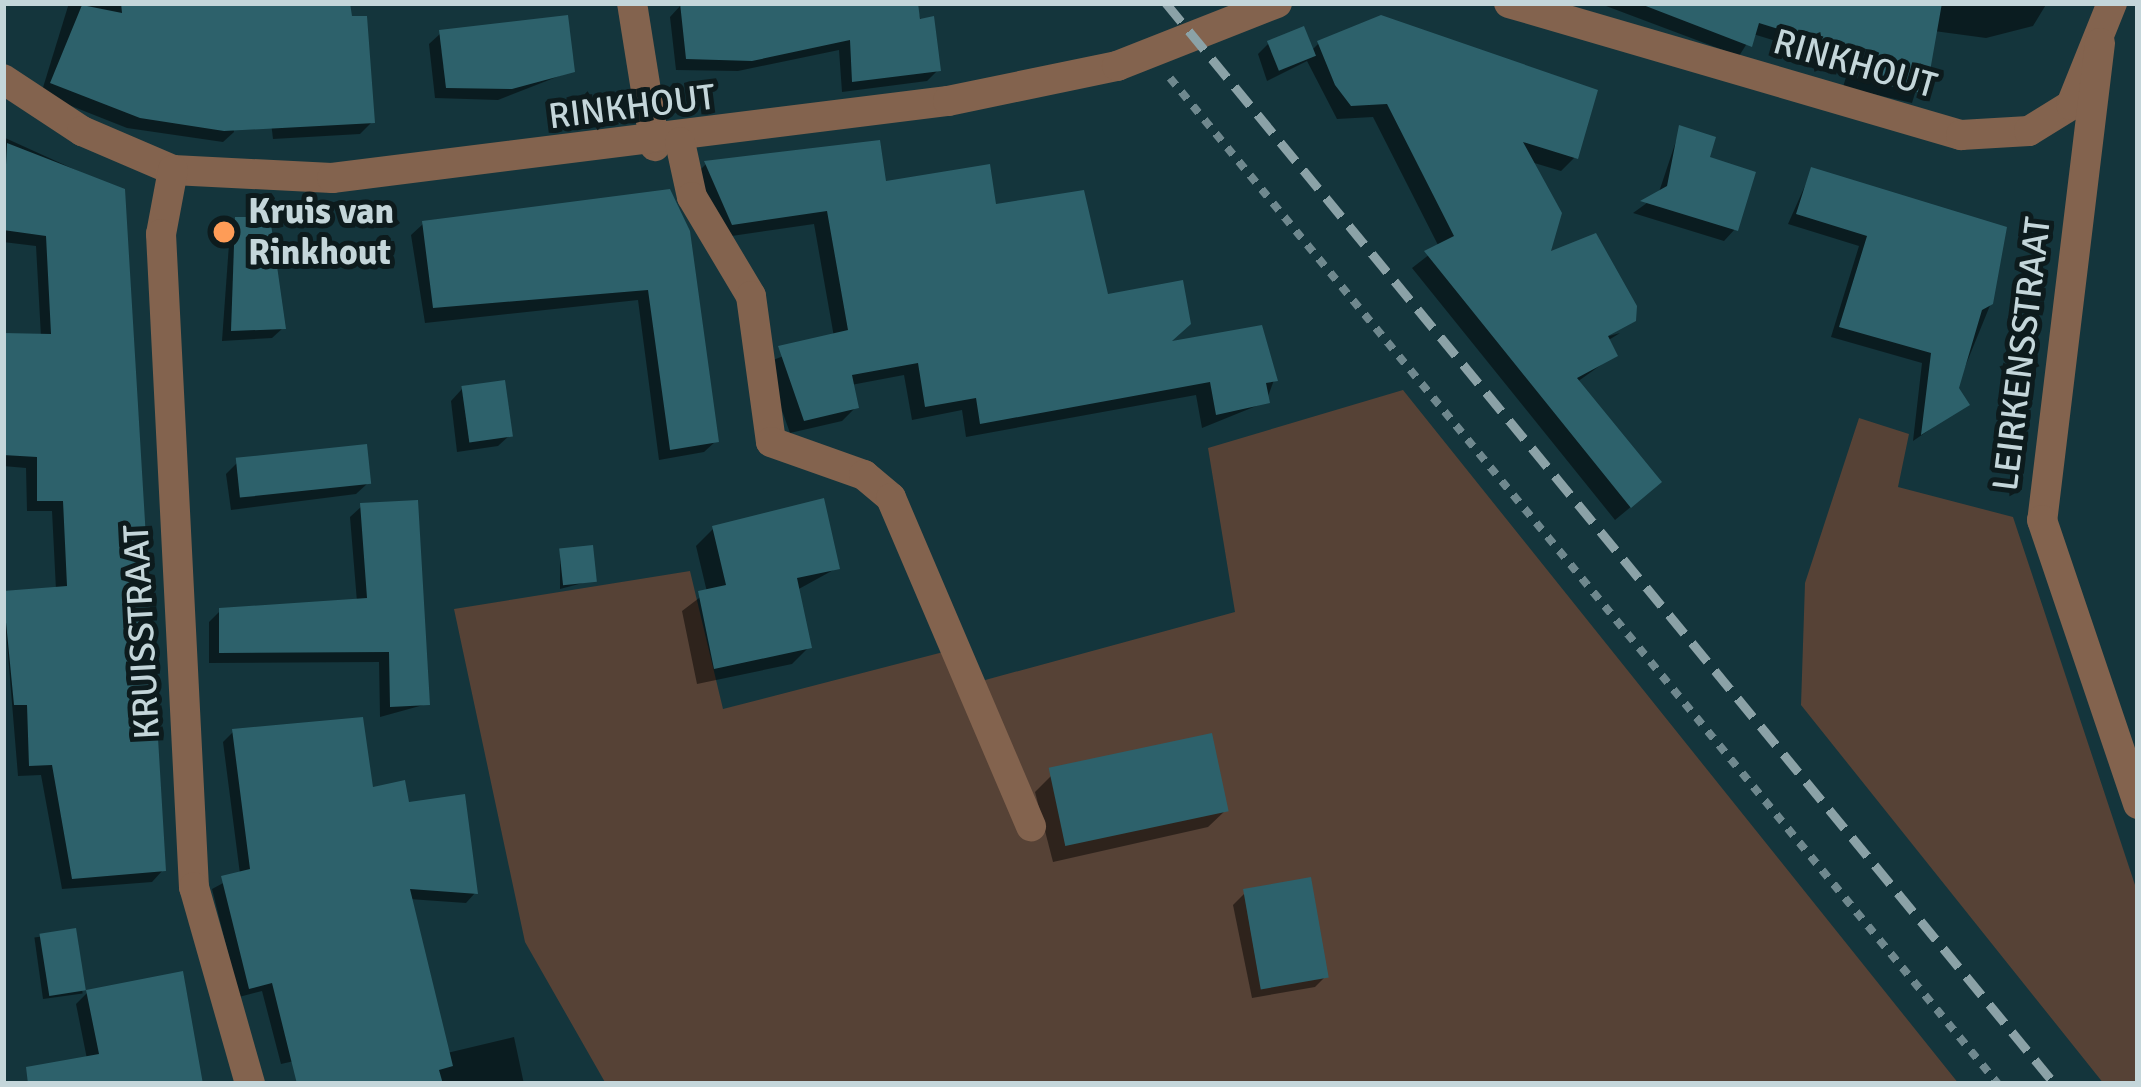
<!DOCTYPE html>
<style>
body{margin:0}
#map{position:relative;width:2141px;height:1087px;overflow:hidden;background:#14353c;font-family:Signika,sans-serif}
div>[style]{position:absolute}
[style*='--x']{left:calc(var(--x)*1px);top:calc(var(--y)*1px);width:calc(var(--w)*1px);rotate:calc(var(--a)*1deg)}
.green>*{inset:0;background:#564236}
.shadow>*{inset:0;background:#0007;transform-origin:0 0}
.building>*{inset:0;background:#2d616b;transform-origin:0 0}
.path>*{height:8px;margin-top:-4px;transform-origin:0;background:repeating-linear-gradient(90deg,#6f888e 0 9px,transparent 0 18px)}
.minor>*{height:30px;margin:-15px;padding:0 15px;transform-origin:15px;border-radius:15px;background:#83634e}
.rail>*{height:9px;margin-top:-4.5px;transform-origin:0;background:repeating-linear-gradient(90deg,#8ba2a7 0 24px,transparent 0 36px)}
.dots>*{width:33px;height:33px;translate:-50% -50%;box-sizing:border-box;border:6px solid #0d1b1d;border-radius:50%}
span{translate:-50% -50%;white-space:nowrap;text-align:center;line-height:1.15;-webkit-text-stroke:10px #0d1b1d;paint-order:stroke}
.street-label{font-size:36px;color:#c4d6da}
.poi-label{font-size:36px;color:#c4d6da;font-weight:700}
.left{translate:0 -50%;text-align:left}
.frame{position:absolute;inset:0;border:6px solid #c4d6da;pointer-events:none}
</style>
<div id="map">
<div class="green">
<i style="clip-path:polygon(1403px 390px,1959px 1084px,606px 1084px,525px 942px,454px 609px,690px 571px,723px 709px,955px 649px,967px 685px,1235px 612px,1208px 448px)"></i>
<i style="clip-path:polygon(1859px 418px,1909px 434px,1898px 487px,2013px 517px,2138px 894px,2138px 1084px,2104px 1084px,1801px 705px,1805px 583px)"></i>
</div>
<div class="shadow">
<i style="clip-path:polygon(69px 3px,207px 3px,234px 132px,223px 142px,127px 128px,41px 94px)"></i>
<i style="clip-path:polygon(257px 3px,301px 3px,372px 122px,360px 134px,273px 139px)"></i>
<i style="clip-path:polygon(915px 3px,938px 70px,927px 81px,842px 92px,839px 50px,738px 71px,676px 70px,670px 17px,681px 5px)"></i>
<i style="clip-path:polygon(2047px 3px,2033px 26px,1986px 38px,1934px 31px,1912px 103px,1843px 87px,1850px 64px,1753px 34px,1739px 56px,1606px 6px)"></i>
<i style="clip-path:polygon(441px 33px,572px 71px,498px 100px,435px 98px,429px 44px)"></i>
<i style="clip-path:polygon(1269px 43px,1310px 52px,1319px 43px,1575px 157px,1561px 171px,1531px 162px,1547px 256px,1633px 320px,1594px 340px,1620px 333px,1607px 341px,1615px 355px,1577px 382px,1644px 496px,1615px 520px,1412px 268px,1439px 247px,1373px 117px,1337px 119px,1307px 61px,1267px 81px,1258px 54px)"></i>
<i style="clip-path:polygon(1680px 129px,1735px 229px,1724px 241px,1633px 213px,1658px 195px)"></i>
<i style="clip-path:polygon(3px 137px,122px 191px,163px 870px,152px 882px,62px 889px,41px 775px,18px 776px,3px 594px,56px 590px,52px 511px,27px 511px,26px 468px,3px 466px,3px 336px,41px 337px,36px 246px,3px 242px)"></i>
<i style="clip-path:polygon(706px 164px,993px 207px,1164px 346px,1274px 380px,1266px 402px,1202px 428px,1196px 395px,966px 437px,962px 410px,912px 420px,904px 375px,851px 385px,856px 407px,842px 421px,790px 433px,765px 363px,834px 337px,814px 224px,718px 238px,692px 178px)"></i>
<i style="clip-path:polygon(1812px 170px,1991px 303px,1956px 389px,1966px 405px,1913px 441px,1922px 363px,1831px 337px,1859px 246px,1788px 224px)"></i>
<i style="clip-path:polygon(668px 192px,716px 441px,704px 452px,659px 460px,638px 300px,425px 323px,411px 235px,423px 224px)"></i>
<i style="clip-path:polygon(240px 220px,283px 328px,272px 338px,222px 341px,230px 230px)"></i>
<i style="clip-path:polygon(462px 389px,510px 435px,498px 446px,457px 452px,451px 401px)"></i>
<i style="clip-path:polygon(238px 462px,368px 483px,356px 494px,231px 510px,226px 474px)"></i>
<i style="clip-path:polygon(362px 506px,427px 704px,380px 717px,379px 662px,209px 663px,209px 622px,220px 611px,357px 602px,350px 517px)"></i>
<i style="clip-path:polygon(713px 529px,837px 568px,797px 590px,809px 647px,792px 664px,697px 684px,682px 611px,707px 592px,696px 546px)"></i>
<i style="clip-path:polygon(560px 553px,594px 580px,560px 589px)"></i>
<i style="clip-path:polygon(233px 732px,406px 806px,475px 893px,466px 903px,409px 899px,447px 1053px,514px 1037px,524px 1084px,319px 1084px,312px 1057px,281px 1064px,262px 991px,239px 997px,212px 889px,240px 874px,223px 742px)"></i>
<i style="clip-path:polygon(1052px 775px,1226px 810px,1208px 827px,1053px 862px,1035px 792px)"></i>
<i style="clip-path:polygon(1244px 894px,1326px 976px,1315px 987px,1252px 998px,1233px 905px)"></i>
<i style="left:74px;top:932px;width:62px;height:40px;rotate:82deg"></i>
<i style="clip-path:polygon(87px 993px,200px 1084px,60px 1084px,87px 1059px,76px 1004px)"></i>
</div>
<div class="building">
<i style="clip-path:polygon(121px 3px,350px 3px,352px 16px,367px 16px,375px 123px,224px 131px,140px 118px,50px 83px,82px 5px,122px 13px)"></i>
<i style="clip-path:polygon(680px 3px,918px 3px,920px 19px,934px 16px,941px 71px,852px 82px,850px 40px,752px 61px,686px 59px)"></i>
<i style="clip-path:polygon(1638px 3px,1942px 3px,1926px 94px,1851px 77px,1859px 54px,1808px 38px,1759px 23px,1752px 47px)"></i>
<i style="clip-path:polygon(568px 15px,575px 72px,512px 89px,446px 88px,439px 30px)"></i>
<i style="clip-path:polygon(1381px 15px,1598px 90px,1578px 159px,1523px 142px,1562px 213px,1551px 251px,1596px 233px,1637px 306px,1636px 321px,1608px 336px,1618px 356px,1577px 378px,1662px 482px,1631px 508px,1424px 251px,1454px 236px,1387px 104px,1351px 106px,1335px 85px,1317px 41px)"></i>
<i style="left:1304px;top:26px;width:32px;height:40px;rotate:68deg"></i>
<i style="clip-path:polygon(1679px 125px,1716px 137px,1710px 157px,1756px 172px,1738px 231px,1640px 201px,1667px 186px)"></i>
<i style="clip-path:polygon(880px 140px,886px 181px,990px 164px,996px 204px,1084px 190px,1108px 294px,1183px 280px,1191px 324px,1172px 341px,1262px 325px,1278px 381px,1266px 383px,1270px 403px,1216px 415px,1210px 382px,980px 424px,976px 398px,925px 407px,918px 363px,852px 375px,859px 408px,804px 421px,778px 346px,848px 330px,827px 211px,732px 225px,704px 161px)"></i>
<i style="clip-path:polygon(7px 143px,125px 189px,166px 871px,72px 879px,52px 765px,29px 766px,27px 705px,14px 705px,3px 591px,67px 586px,63px 501px,37px 501px,37px 457px,3px 455px,3px 333px,51px 334px,46px 236px,3px 230px)"></i>
<i style="clip-path:polygon(1811px 167px,2007px 227px,1993px 304px,1982px 310px,1959px 388px,1970px 405px,1921px 435px,1931px 353px,1839px 327px,1867px 236px,1796px 214px)"></i>
<i style="clip-path:polygon(670px 189px,690px 231px,719px 442px,670px 450px,648px 290px,433px 308px,422px 221px)"></i>
<i style="clip-path:polygon(235px 217px,270px 217px,286px 329px,231px 331px)"></i>
<i style="left:505px;top:380px;width:57px;height:44px;rotate:82deg"></i>
<i style="left:367px;top:444px;width:40px;height:132px;rotate:84deg"></i>
<i style="clip-path:polygon(824px 498px,840px 569px,797px 578px,812px 648px,714px 669px,698px 591px,726px 585px,712px 526px)"></i>
<i style="clip-path:polygon(418px 500px,430px 705px,390px 707px,389px 652px,219px 653px,219px 608px,367px 598px,360px 503px)"></i>
<i style="left:593px;top:545px;width:37px;height:34px;rotate:84deg"></i>
<i style="clip-path:polygon(363px 717px,373px 787px,405px 780px,409px 802px,465px 794px,478px 894px,410px 889px,453px 1066px,439px 1070px,443px 1084px,297px 1084px,272px 983px,249px 989px,221px 876px,250px 869px,232px 729px)"></i>
<i style="left:1212px;top:733px;width:80px;height:167px;rotate:78deg"></i>
<i style="left:1311px;top:877px;width:102px;height:69px;rotate:80deg"></i>
<i style="left:76px;top:928px;width:63px;height:37px;rotate:81deg"></i>
<i style="clip-path:polygon(183px 971px,203px 1084px,28px 1084px,26px 1067px,99px 1054px,86px 990px)"></i>
</div>
<div class="path">
<i style="--x:1170;--y:78;--w:1303;--a:50.54"></i>
</div>
<div class="minor">
<i style="--x:632;--y:3;--w:145;--a:80.9"></i>
<i style="--x:1509;--y:3;--w:471;--a:16.3"></i>
<i style="--x:1961;--y:135;--w:68;--a:-3.4"></i>
<i style="--x:2029;--y:131;--w:49;--a:-31.8"></i>
<i style="--x:2071;--y:105;--w:110;--a:-68.1"></i>
<i style="--x:2100;--y:43;--w:481;--a:96.9"></i>
<i style="--x:2042;--y:520;--w:300;--a:71.3"></i>
<i style="--x:3;--y:79;--w:95;--a:33.4"></i>
<i style="--x:82;--y:131;--w:99;--a:23.2"></i>
<i style="--x:173;--y:170;--w:159;--a:2.9"></i>
<i style="--x:332;--y:178;--w:621;--a:-7.13"></i>
<i style="--x:948;--y:101;--w:173;--a:-11.7"></i>
<i style="--x:1117;--y:66;--w:172;--a:-21.5"></i>
<i style="--x:680;--y:142;--w:56;--a:77.7"></i>
<i style="--x:692;--y:197;--w:115;--a:59.2"></i>
<i style="--x:751;--y:296;--w:147;--a:82.2"></i>
<i style="--x:771;--y:442;--w:99;--a:19.5"></i>
<i style="--x:864;--y:475;--w:35;--a:40"></i>
<i style="--x:891;--y:498;--w:357;--a:66.9"></i>
<i style="--x:173;--y:170;--w:65;--a:100.6"></i>
<i style="--x:161;--y:234;--w:654;--a:87.11"></i>
<i style="--x:194;--y:887;--w:205;--a:74.1"></i>
</div>
<div class="rail">
<i style="--x:1166;--y:3;--w:1400;--a:50.57"></i>
</div>
<div class="dots">
<i style="left:224px;top:232px;background:#fe9c57"></i>
</div>
<div class="street-label">
<span style="left:1855px;top:64px;rotate:16deg">RINKHOUT</span>
<span style="left:632px;top:107px;rotate:-7deg">RINKHOUT</span>
<span style="left:2022px;top:354px;rotate:-83deg">LEIRKENSSTRAAT</span>
<span style="left:142px;top:632px;rotate:-93deg">KRUISSTRAAT</span>
</div>
<div class="poi-label">
<span class="left" style="left:248px;top:232px">Kruis van<br>Rinkhout</span>
</div>
<div class="frame"></div>
</div>
